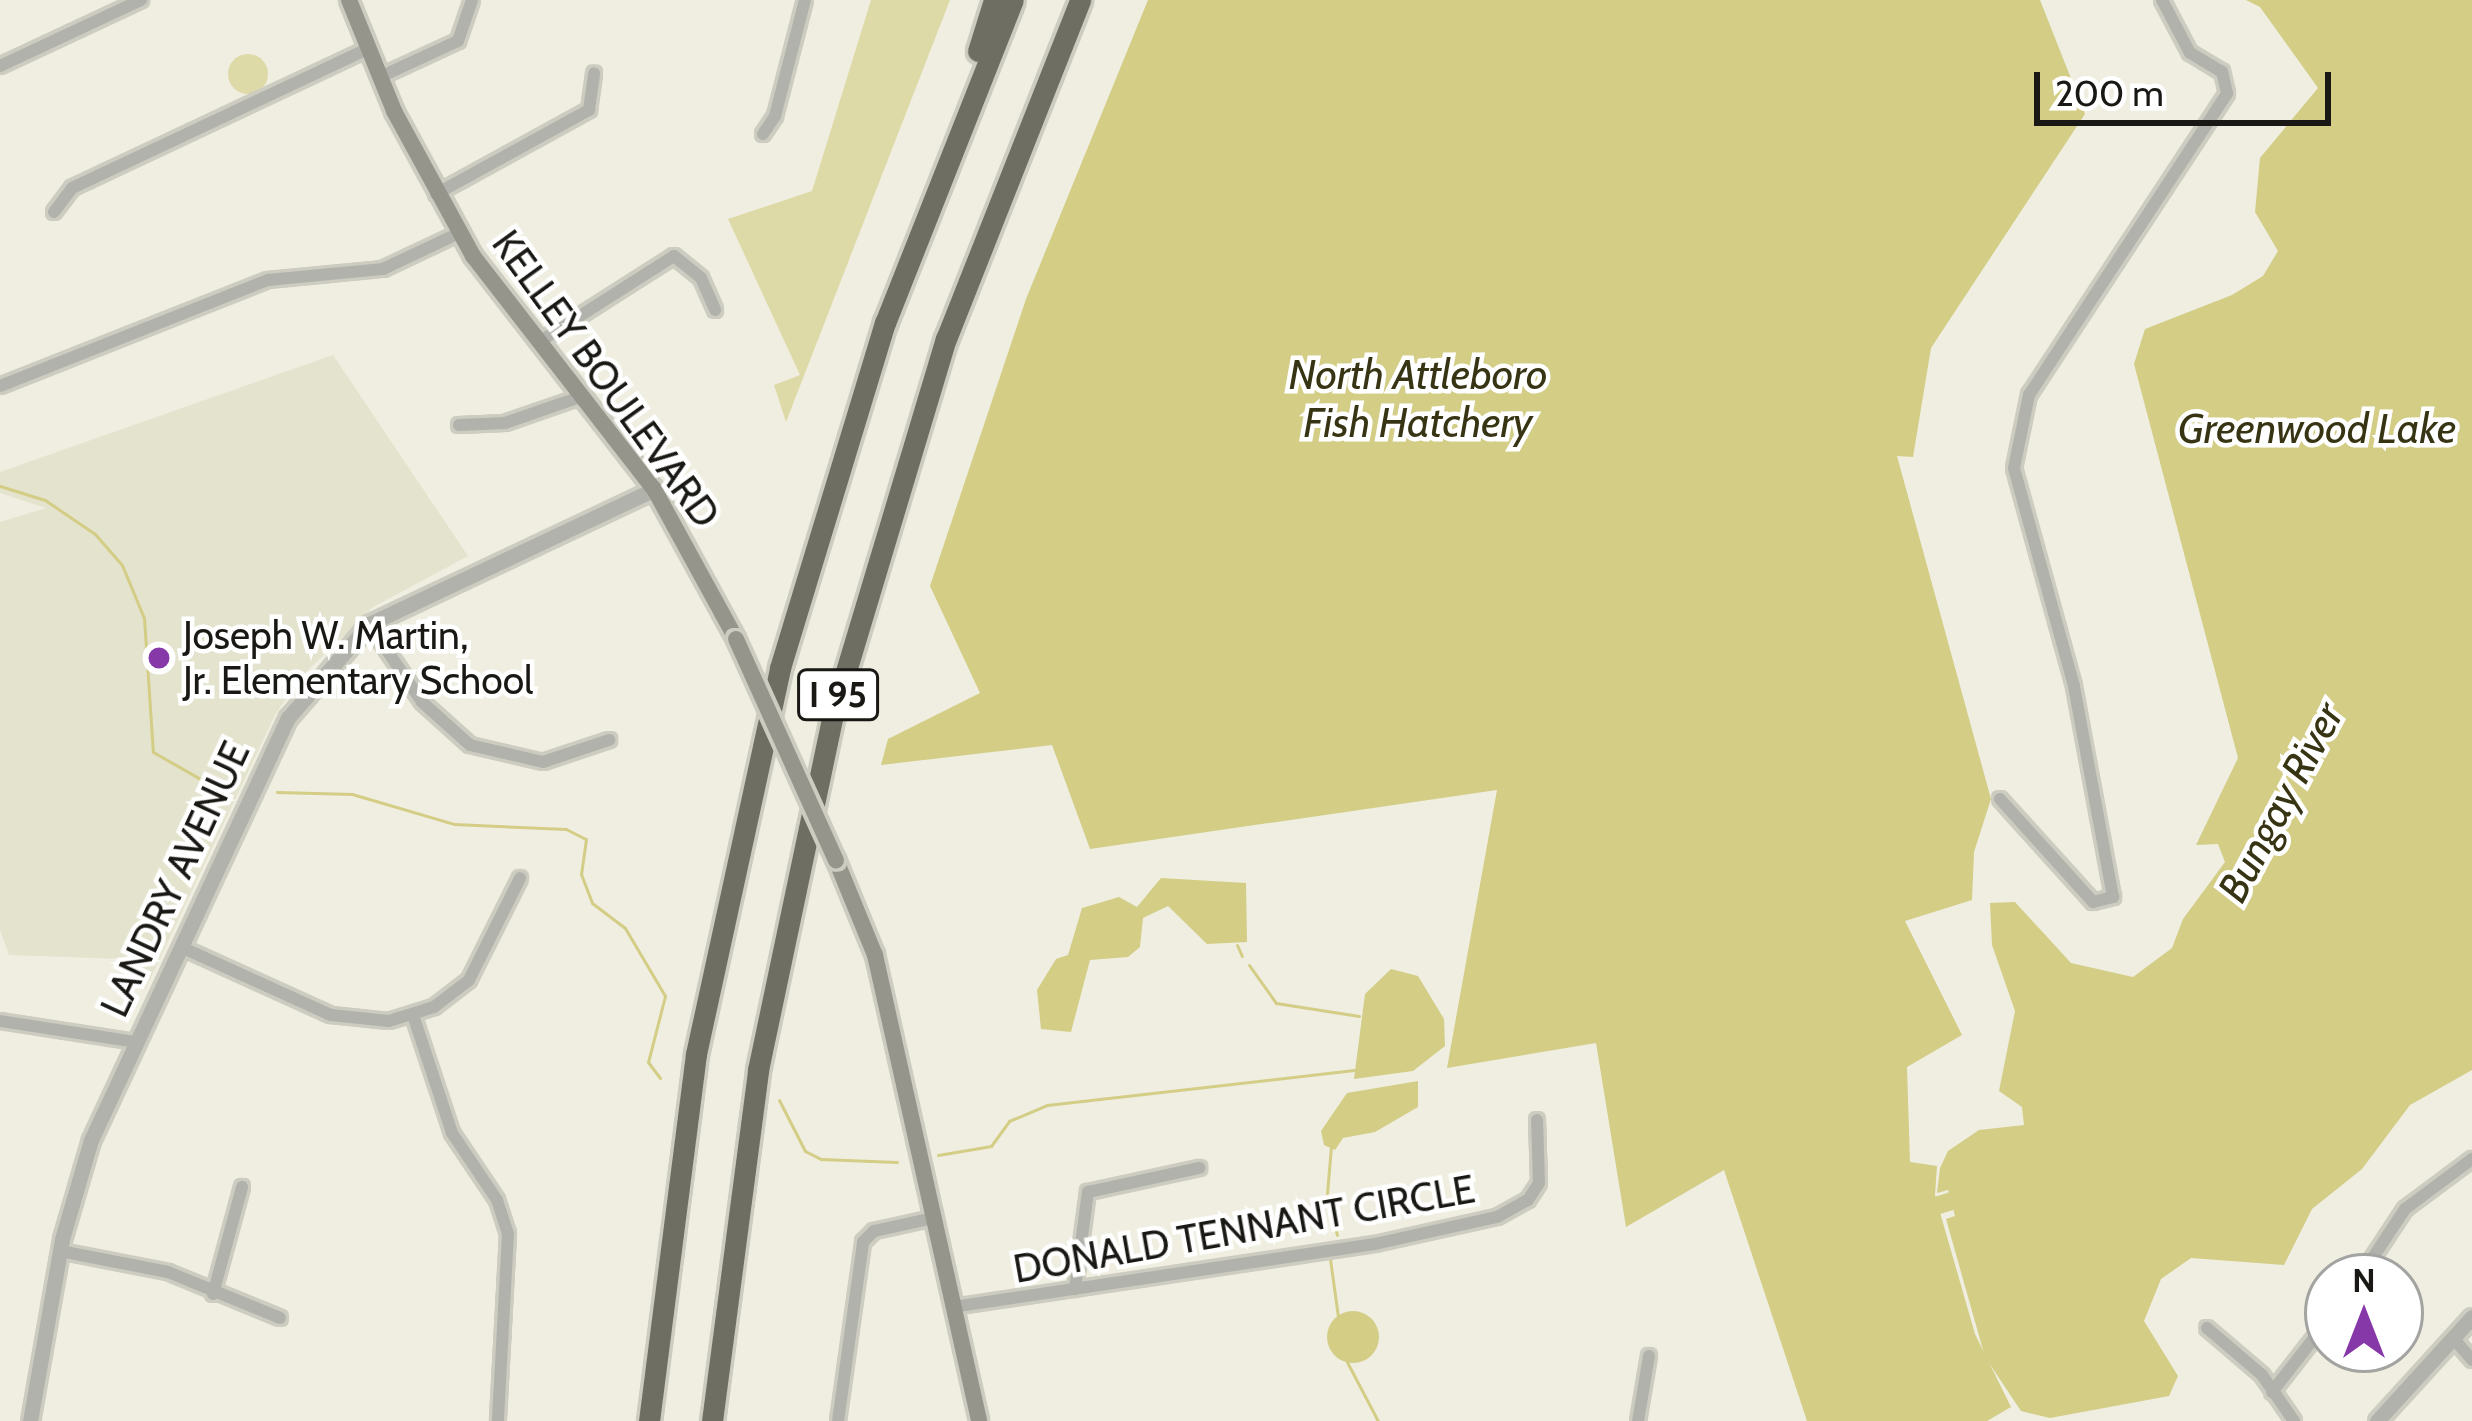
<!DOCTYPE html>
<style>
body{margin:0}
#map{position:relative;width:2472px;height:1421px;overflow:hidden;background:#efeee1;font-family:Cabin,sans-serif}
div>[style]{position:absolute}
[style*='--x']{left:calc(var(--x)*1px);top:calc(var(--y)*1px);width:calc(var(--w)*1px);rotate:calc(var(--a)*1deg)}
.built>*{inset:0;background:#e4e3ce}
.green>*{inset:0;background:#dedaa8}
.round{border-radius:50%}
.water>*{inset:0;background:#d3cd86}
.stream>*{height:3px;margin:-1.5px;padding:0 1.5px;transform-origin:1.5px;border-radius:1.5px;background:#d3cd86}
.river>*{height:18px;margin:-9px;padding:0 9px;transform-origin:9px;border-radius:9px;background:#d3cd86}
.roads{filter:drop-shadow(3px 0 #cdccc0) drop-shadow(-3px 0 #cdccc0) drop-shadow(0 3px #cdccc0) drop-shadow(0 -3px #cdccc0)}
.minor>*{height:12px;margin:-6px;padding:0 6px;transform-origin:6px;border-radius:6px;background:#b2b2ac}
.tertiary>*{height:15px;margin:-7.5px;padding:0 7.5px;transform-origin:7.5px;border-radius:7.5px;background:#b2b2ac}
.secondary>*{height:16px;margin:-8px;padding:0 8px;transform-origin:8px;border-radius:8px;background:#95958c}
.motorway>*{height:21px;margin:-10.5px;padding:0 10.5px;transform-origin:10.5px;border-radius:10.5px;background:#6e6e62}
.bridges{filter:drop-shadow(3px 0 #cdccc0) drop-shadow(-3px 0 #cdccc0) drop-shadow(0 3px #cdccc0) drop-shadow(0 -3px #cdccc0)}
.secondary-bridge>*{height:16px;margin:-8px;padding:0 8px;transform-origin:8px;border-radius:8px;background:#95958c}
.dots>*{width:33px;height:33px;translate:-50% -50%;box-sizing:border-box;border:6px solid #fff;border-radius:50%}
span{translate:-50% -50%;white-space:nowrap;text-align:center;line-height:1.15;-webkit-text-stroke:9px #fff;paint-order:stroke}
.shield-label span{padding:3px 9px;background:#fff;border:3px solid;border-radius:9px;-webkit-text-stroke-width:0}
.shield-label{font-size:36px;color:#191814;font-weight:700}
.street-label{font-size:39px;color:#191814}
.poi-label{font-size:39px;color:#191814}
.left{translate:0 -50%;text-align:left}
.water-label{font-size:42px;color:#373414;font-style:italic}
.north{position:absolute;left:2304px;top:1253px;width:120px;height:120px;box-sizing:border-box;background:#fff;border:3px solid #a3a3a1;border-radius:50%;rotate:0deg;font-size:33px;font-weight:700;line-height:48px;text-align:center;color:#191814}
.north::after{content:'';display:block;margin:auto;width:42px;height:54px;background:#8638a9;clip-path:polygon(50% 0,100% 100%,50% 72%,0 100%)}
.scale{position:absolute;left:2034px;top:72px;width:297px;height:54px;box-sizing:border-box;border:6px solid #191814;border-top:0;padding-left:15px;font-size:36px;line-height:42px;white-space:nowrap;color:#191814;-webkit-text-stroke:9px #fff;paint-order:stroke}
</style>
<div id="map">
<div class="built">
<i style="clip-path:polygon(333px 355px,468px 556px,373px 607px,301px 677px,275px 715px,145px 990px,124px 959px,9px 955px,0 930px,0 522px,46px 508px,0 493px,0 472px)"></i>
</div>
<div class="green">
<i style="clip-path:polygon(871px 0,950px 0,786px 422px,774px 385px,800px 375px,728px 219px,812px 191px)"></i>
<i class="round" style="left:228px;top:54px;width:40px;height:40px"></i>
</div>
<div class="water">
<i style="clip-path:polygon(1148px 0,2040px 0,2085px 114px,1931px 348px,1913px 457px,1897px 456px,1991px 799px,1974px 852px,1972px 900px,1905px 921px,1962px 1035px,1907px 1067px,1910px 1162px,1937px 1166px,1935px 1195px,1975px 1334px,2011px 1407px,1987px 1421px,1807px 1421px,1724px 1170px,1626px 1227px,1596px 1043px,1447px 1068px,1497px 790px,1090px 849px,1052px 745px,881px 765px,888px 739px,980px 693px,930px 586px,1026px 299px)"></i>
<i style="clip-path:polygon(2246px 0,2472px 0,2472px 1070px,2410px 1105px,2362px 1169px,2312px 1209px,2284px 1265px,2191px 1258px,2161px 1279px,2144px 1321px,2178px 1376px,2169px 1396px,2050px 1418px,2021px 1411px,1985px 1357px,1946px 1219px,1955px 1216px,1948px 1190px,1937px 1193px,1940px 1168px,1948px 1151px,1979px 1130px,2024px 1125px,2022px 1107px,1999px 1091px,2015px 1011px,1992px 945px,1990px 903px,2015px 902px,2071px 963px,2133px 977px,2172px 948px,2183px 919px,2225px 862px,2218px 844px,2196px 845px,2238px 758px,2134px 364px,2145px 329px,2232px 295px,2263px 276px,2278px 251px,2255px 212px,2260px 158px,2318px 88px,2260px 7px)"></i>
<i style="clip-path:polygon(1161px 878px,1246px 883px,1247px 942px,1207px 944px,1168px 906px,1143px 918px,1140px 947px,1128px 957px,1090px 960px,1071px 1032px,1041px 1029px,1037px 990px,1056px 959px,1068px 955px,1082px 908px,1119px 897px,1137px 907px)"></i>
<i style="clip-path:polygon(1391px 969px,1418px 976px,1444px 1019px,1445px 1046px,1413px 1071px,1354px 1079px,1365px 994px)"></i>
<i style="clip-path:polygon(1418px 1081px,1418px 1107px,1375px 1132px,1343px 1138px,1335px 1150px,1324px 1145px,1321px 1131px,1347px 1093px)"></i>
<i class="round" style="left:1327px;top:1311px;width:52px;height:52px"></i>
</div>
<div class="stream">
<i style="--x:0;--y:486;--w:47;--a:17.3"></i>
<i style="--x:45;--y:500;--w:60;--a:34.2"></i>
<i style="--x:95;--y:534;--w:41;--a:48.9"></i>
<i style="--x:122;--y:565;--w:57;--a:67.5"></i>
<i style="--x:144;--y:618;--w:134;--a:86.2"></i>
<i style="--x:153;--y:752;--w:67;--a:29.6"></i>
<i style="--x:211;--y:785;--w:9;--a:-21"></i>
<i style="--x:277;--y:792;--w:75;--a:1.5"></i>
<i style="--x:352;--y:794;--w:106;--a:16.4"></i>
<i style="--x:454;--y:824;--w:112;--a:2.6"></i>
<i style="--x:566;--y:829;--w:22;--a:27"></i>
<i style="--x:586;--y:839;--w:35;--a:98"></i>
<i style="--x:581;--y:874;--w:31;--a:69"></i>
<i style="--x:592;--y:903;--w:41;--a:37.1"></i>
<i style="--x:625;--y:928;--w:79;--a:59.5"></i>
<i style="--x:665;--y:996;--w:68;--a:104.4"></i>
<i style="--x:648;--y:1062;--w:20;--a:53"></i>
<i style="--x:1237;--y:945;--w:12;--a:66"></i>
<i style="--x:1249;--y:965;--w:47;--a:54.6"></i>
<i style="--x:1276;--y:1003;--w:84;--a:8.9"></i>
<i style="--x:779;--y:1100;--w:57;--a:63"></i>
<i style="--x:805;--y:1151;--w:18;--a:27"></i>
<i style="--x:821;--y:1159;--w:76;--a:2.3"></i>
<i style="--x:1331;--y:1146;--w:48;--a:94.8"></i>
<i style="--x:1327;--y:1194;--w:42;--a:76.3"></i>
<i style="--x:938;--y:1155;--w:54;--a:-9.6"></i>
<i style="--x:991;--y:1146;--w:31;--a:-54"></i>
<i style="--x:1009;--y:1121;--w:41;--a:-22.8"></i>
<i style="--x:1047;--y:1105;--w:309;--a:-6.5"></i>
<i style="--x:1330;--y:1259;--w:59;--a:82.1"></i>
<i style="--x:1347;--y:1362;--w:67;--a:62.3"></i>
</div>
<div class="river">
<i style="--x:1916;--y:1212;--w:37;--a:-17"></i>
</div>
<div class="roads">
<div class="minor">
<i style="--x:0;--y:66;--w:156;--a:-25.1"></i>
<i style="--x:380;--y:77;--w:86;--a:-24.8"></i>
<i style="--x:458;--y:41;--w:43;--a:-71.1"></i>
<i style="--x:763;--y:134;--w:22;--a:-56"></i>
<i style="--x:775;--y:116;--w:120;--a:-75.5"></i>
<i style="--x:436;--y:194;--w:175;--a:-28.8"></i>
<i style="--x:589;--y:110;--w:37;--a:-82"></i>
<i style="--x:54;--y:212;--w:30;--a:-53"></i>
<i style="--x:72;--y:188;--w:327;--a:-25.2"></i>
<i style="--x:539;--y:342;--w:160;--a:-32.5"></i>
<i style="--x:674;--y:256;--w:35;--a:39"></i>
<i style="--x:701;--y:278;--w:35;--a:66"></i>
<i style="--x:0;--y:386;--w:288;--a:-21.6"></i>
<i style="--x:268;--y:280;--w:116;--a:-5.5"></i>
<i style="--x:383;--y:269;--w:84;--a:-25.3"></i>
<i style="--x:459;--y:425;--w:46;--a:-2.5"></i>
<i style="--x:505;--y:423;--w:83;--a:-19.1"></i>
<i style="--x:369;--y:624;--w:94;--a:55.8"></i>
<i style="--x:422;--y:702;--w:64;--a:41.9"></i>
<i style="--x:470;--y:745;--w:75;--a:13.1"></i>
<i style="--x:543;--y:762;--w:70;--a:-18.4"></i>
<i style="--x:2000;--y:799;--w:139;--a:47.9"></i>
<i style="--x:2093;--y:902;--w:21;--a:-14"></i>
<i style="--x:2113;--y:897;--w:215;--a:-100.5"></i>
<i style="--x:2074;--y:686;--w:226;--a:-105.4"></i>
<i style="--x:2014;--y:468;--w:75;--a:-78.4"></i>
<i style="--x:2029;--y:395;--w:361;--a:-56.7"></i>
<i style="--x:2227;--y:93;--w:22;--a:-103"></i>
<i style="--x:2222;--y:72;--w:37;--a:-149"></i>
<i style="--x:2190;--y:53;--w:60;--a:-117.8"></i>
<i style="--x:181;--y:947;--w:165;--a:24.4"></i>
<i style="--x:331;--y:1015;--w:58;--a:5.9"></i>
<i style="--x:389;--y:1021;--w:47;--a:-17.3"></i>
<i style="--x:434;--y:1007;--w:44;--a:-37.6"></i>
<i style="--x:469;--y:980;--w:114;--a:-63.4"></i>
<i style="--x:413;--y:1015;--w:124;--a:71.7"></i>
<i style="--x:452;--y:1133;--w:81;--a:56.1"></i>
<i style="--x:497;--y:1200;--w:36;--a:72"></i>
<i style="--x:508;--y:1234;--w:187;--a:93.1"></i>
<i style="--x:0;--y:1021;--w:137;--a:8.8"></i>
<i style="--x:60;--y:1251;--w:110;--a:11"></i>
<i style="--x:168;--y:1272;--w:121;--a:22.3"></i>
<i style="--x:2360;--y:1277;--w:82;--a:-56.5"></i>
<i style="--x:2405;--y:1209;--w:84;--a:-36.7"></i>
<i style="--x:1075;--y:1289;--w:98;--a:-82.4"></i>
<i style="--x:1088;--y:1192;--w:114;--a:-12.2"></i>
<i style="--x:213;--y:1294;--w:111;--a:-74.8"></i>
<i style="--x:953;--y:1307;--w:427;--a:-8.5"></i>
<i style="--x:1375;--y:1244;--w:125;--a:-12.5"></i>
<i style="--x:1497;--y:1217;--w:35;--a:-29"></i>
<i style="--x:1528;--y:1200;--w:20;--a:-57"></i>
<i style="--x:1539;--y:1183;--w:63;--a:-91.8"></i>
<i style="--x:2207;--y:1328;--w:72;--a:40.5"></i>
<i style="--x:2262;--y:1375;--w:56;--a:55.2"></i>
<i style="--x:2454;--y:1339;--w:28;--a:49"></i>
<i style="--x:2272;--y:1392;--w:91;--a:-52.1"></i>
<i style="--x:838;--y:1421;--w:181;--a:-82"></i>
<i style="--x:863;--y:1242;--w:16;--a:-45"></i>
<i style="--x:874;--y:1231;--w:60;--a:-12.4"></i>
<i style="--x:1638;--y:1421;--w:66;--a:-80.4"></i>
</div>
<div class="tertiary">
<i style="--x:30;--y:1421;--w:185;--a:-80"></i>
<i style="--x:62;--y:1239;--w:103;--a:-73.7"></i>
<i style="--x:91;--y:1140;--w:466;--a:-65"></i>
<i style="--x:288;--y:718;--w:124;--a:-49.2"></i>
<i style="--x:369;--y:624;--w:315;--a:-25.3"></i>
<i style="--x:2377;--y:1421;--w:141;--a:-47.6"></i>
</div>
<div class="secondary">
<i style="--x:349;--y:0;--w:120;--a:67.9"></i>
<i style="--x:394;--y:111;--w:165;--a:61.4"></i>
<i style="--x:473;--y:256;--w:295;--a:52.2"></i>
<i style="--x:654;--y:489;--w:171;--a:61.3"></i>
<i style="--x:836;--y:860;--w:103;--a:67.7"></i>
<i style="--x:875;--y:955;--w:477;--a:77.4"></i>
</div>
<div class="motorway">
<i style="--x:978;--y:51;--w:53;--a:-72.6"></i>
<i style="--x:649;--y:1421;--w:370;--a:-82.7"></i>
<i style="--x:696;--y:1054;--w:395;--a:-77.7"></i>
<i style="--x:780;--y:668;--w:361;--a:-73.1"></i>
<i style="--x:885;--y:323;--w:347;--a:-68.4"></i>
<i style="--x:712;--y:1421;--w:354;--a:-82.5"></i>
<i style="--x:758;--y:1070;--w:360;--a:-78.1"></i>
<i style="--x:832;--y:718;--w:396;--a:-73.3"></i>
<i style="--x:946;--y:339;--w:365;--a:-68.4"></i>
</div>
</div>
<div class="bridges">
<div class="secondary-bridge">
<i style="--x:736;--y:639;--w:243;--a:65.7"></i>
</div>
</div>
<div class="dots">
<i style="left:159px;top:658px;background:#8638a9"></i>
</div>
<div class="shield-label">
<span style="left:838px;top:695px">I 95</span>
</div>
<div class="street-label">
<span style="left:606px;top:379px;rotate:54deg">KELLEY BOULEVARD</span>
<span style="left:175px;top:879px;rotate:-65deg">LANDRY AVENUE</span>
<span style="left:1244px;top:1229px;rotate:-10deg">DONALD TENNANT CIRCLE</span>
</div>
<div class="poi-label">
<span class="left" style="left:183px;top:658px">Joseph W. Martin,<br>Jr. Elementary School</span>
</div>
<div class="water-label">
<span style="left:1418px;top:398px">North Attleboro<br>Fish Hatchery</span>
<span style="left:2317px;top:428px">Greenwood Lake</span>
<span style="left:2280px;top:802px;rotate:-62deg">Bungay River</span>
</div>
<div class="north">N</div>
<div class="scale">200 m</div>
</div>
